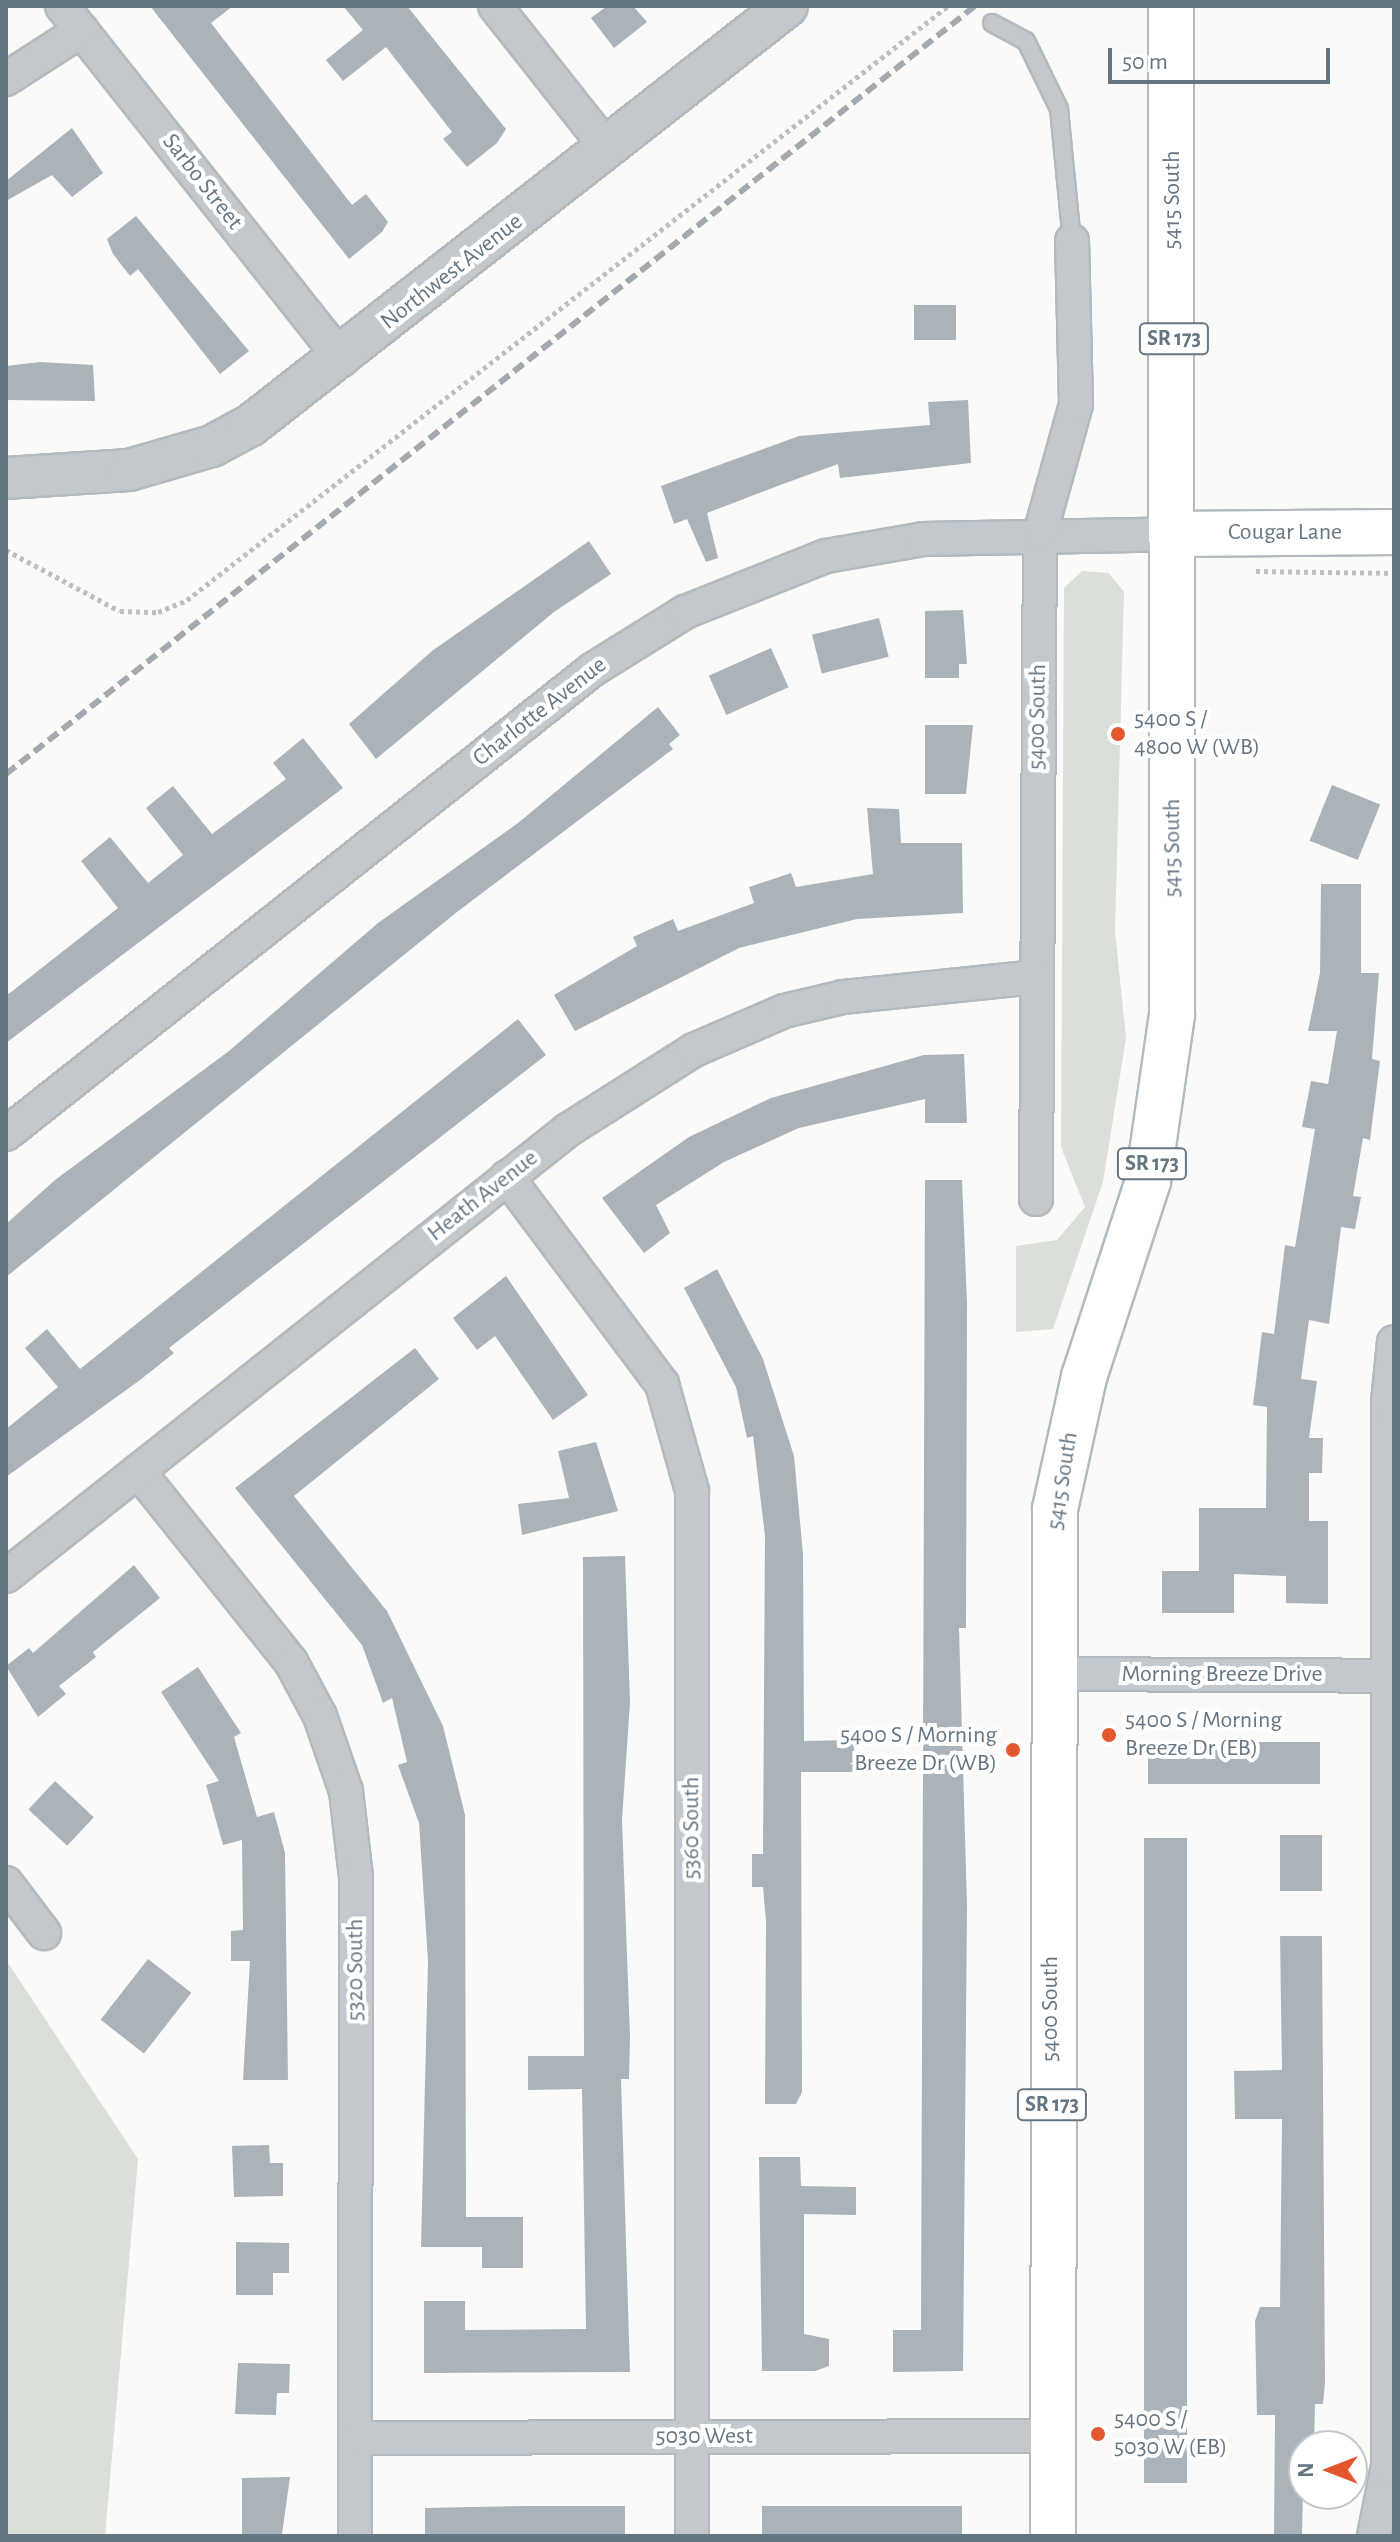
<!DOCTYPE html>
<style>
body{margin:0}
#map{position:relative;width:1400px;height:2542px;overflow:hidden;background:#fafaf8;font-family:"Alegreya Sans",sans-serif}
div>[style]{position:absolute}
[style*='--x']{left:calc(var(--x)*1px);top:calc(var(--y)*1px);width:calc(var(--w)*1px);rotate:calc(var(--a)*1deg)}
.green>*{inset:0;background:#dadfd7}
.building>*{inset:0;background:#aab3b9;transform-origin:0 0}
.path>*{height:5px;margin-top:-2.5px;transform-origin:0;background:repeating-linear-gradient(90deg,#bbbfc2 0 4px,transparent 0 8px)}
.roads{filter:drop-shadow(2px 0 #b3babf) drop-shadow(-2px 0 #b3babf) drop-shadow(0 2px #b3babf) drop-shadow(0 -2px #b3babf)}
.service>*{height:16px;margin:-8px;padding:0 8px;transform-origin:8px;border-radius:8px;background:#c3c8cc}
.minor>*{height:32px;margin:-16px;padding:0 16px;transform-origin:16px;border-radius:16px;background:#c3c8cc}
.tertiary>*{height:40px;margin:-20px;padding:0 20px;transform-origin:20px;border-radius:20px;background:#c3c8cc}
.secondary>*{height:44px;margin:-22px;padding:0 22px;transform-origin:22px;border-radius:22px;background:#fff}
.primary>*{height:44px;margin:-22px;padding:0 22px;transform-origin:22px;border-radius:22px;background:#fff}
.rail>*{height:6px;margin-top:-3px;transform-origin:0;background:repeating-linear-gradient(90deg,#a2aab0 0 12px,transparent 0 18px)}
.dots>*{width:22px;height:22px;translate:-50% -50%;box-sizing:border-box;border:4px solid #fff;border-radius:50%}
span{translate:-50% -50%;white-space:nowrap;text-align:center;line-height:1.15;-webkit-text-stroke:8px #fff;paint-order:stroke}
.shield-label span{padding:2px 6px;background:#fff;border:2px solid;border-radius:6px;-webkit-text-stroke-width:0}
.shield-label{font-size:22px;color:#657683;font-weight:700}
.street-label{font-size:24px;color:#657683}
.poi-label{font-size:24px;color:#657683}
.left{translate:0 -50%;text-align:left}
.right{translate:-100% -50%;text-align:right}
.frame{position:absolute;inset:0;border:8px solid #657683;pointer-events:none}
.north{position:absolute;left:1288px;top:2430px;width:80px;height:80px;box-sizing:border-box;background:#fff;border:2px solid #c1c8cd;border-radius:50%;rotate:270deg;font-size:22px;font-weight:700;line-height:32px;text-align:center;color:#657683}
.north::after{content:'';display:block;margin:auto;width:28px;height:36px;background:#e4572e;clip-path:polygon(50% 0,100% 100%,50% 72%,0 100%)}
.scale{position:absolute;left:1108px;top:48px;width:222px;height:36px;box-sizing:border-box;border:4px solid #657683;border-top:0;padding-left:10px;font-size:24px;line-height:28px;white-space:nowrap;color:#657683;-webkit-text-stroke:6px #fff;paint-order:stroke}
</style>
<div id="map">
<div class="green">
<i style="clip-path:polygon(1082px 571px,1109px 573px,1124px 592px,1115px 931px,1126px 1038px,1103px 1182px,1053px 1329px,1016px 1332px,1016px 1246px,1057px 1240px,1085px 1207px,1061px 1147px,1064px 588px)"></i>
<i style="clip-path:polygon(6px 1960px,138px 2159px,105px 2536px,6px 2536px)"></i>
</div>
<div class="building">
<i style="clip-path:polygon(150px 6px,233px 6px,211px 23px,352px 205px,366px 194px,388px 222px,382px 232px,349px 259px)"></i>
<i style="clip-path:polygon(343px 6px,407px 6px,506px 129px,497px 143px,467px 167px,443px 139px,452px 132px,386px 47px,343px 81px,326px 60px,363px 30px)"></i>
<i style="clip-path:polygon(607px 6px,633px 6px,647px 22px,614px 48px,591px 18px)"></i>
<i style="clip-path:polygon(72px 128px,103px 173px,72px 197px,52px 175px,6px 201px,6px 181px)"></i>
<i style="clip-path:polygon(136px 216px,249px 351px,220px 374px,138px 269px,130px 276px,113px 254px,107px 239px)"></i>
<i style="left:914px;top:305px;width:42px;height:35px"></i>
<i style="clip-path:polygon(40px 362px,93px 365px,95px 401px,6px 400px,6px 366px)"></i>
<i style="clip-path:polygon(968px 400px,971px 463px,840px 478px,838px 464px,783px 484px,707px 513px,718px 558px,706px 562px,687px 519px,674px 524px,661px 486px,799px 436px,930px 425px,928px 402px)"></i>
<i style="clip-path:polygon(589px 541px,611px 574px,554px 612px,376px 759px,349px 724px,432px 651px)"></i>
<i style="clip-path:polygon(963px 610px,967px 664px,959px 664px,959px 678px,925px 678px,925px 611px)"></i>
<i style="left:879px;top:618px;width:40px;height:69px;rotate:76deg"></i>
<i style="left:771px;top:648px;width:43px;height:68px;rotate:66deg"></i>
<i style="clip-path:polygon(658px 707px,680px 735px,669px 744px,673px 749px,457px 912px,6px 1277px,6px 1224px,55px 1180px,229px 1051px,378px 923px,518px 823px)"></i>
<i style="clip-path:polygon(925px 725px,973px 725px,966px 794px,925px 794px)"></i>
<i style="clip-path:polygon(303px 738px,343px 788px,6px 1043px,6px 996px,118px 908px,81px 861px,110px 837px,148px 883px,183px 855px,146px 808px,173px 786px,212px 834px,286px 779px,273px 763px)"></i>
<i style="left:1332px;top:785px;width:52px;height:60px;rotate:22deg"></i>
<i style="clip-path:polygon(867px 808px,899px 809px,901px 843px,962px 843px,963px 913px,857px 919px,739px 948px,575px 1031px,554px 995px,637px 946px,633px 937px,673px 919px,678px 931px,754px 903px,749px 887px,791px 873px,796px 887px,873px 874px)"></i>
<i style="clip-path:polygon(1321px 884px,1361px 884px,1361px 973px,1379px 973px,1372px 1059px,1380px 1061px,1370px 1140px,1363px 1138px,1353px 1196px,1361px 1197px,1355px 1229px,1341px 1227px,1329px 1324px,1309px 1320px,1301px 1379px,1317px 1381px,1309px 1438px,1323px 1438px,1322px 1473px,1309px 1473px,1309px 1521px,1328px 1521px,1328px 1604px,1286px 1603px,1286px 1576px,1234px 1574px,1234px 1613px,1162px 1613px,1162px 1571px,1199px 1571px,1199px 1508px,1266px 1508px,1267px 1407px,1253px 1405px,1262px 1332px,1274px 1334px,1285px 1245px,1295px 1247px,1315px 1129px,1302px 1127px,1311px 1081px,1328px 1084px,1337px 1031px,1308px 1031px,1320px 973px)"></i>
<i style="clip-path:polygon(518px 1019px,546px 1055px,169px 1348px,174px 1353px,140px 1380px,6px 1477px,6px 1429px,58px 1387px,25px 1348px,47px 1329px,80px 1369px)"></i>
<i style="clip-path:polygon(964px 1054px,967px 1123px,925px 1123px,925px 1099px,799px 1128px,724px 1162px,656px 1205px,670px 1233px,644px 1253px,602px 1198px,689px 1137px,771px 1098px,924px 1055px)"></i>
<i style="clip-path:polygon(925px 1180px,962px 1180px,967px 1303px,966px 1628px,959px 1628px,967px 1905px,963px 2371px,893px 2372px,893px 2330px,921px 2330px)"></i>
<i style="clip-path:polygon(717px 1269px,763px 1359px,794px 1456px,803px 1554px,804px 1741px,854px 1740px,854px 1772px,801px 1772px,802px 2092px,796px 2104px,765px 2104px,766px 1921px,763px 1887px,752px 1887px,752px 1854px,763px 1854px,765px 1536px,753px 1436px,747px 1438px,736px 1387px,684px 1288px)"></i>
<i style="clip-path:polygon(506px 1276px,588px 1395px,553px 1420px,495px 1336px,477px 1350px,453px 1318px)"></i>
<i style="clip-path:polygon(415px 1348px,439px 1379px,294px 1496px,387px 1611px,443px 1726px,465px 1815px,466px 2217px,523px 2217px,523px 2268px,482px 2268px,482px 2247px,421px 2247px,428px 1961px,419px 1823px,398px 1765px,407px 1762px,392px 1698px,383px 1703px,362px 1645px,235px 1488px)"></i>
<i style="clip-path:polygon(596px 1442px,618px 1511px,522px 1535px,518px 1504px,569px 1498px,558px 1451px)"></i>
<i style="clip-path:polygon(625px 1556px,630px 1702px,622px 1820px,630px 2036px,629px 2079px,621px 2079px,630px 2372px,424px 2373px,424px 2301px,465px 2301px,465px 2330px,586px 2329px,582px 2089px,528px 2090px,528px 2056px,584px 2056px,583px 1557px)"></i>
<i style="clip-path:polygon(134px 1565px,160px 1598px,93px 1652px,96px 1657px,59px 1686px,66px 1694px,38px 1717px,6px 1666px,29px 1648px,33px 1653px)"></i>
<i style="clip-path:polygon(198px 1667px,241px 1733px,234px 1737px,257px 1817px,274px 1812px,285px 1853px,288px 2080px,243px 2080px,250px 1961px,231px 1961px,231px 1931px,243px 1930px,242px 1840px,223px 1845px,206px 1785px,219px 1781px,161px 1692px)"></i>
<i style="left:1148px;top:1742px;width:172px;height:42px"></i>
<i style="left:55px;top:1781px;width:53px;height:39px;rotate:43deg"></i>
<i style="left:1280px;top:1835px;width:42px;height:56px"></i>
<i style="left:1144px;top:1838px;width:43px;height:645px"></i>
<i style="clip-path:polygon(1280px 1936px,1322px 1936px,1325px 2383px,1323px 2404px,1315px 2404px,1314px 2446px,1304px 2446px,1302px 2536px,1274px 2536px,1275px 2415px,1257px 2415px,1255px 2321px,1260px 2307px,1280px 2307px,1282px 2119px,1235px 2119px,1234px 2071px,1282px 2070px)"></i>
<i style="left:148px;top:1959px;width:55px;height:77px;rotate:38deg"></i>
<i style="clip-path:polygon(269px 2145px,270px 2163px,283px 2163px,283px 2196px,234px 2197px,232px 2146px)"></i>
<i style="clip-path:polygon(759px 2157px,800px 2157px,801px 2186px,856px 2187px,856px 2215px,804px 2214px,804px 2334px,829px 2339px,829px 2366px,815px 2371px,762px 2371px)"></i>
<i style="clip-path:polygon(236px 2242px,289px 2243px,289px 2273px,273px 2273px,273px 2295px,236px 2295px)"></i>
<i style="clip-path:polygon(238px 2363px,290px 2364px,289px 2393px,277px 2393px,276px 2415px,235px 2414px)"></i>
<i style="clip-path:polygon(290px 2477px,282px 2534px,242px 2535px,242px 2478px)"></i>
<i style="clip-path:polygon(526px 2506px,625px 2506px,625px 2536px,425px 2536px,425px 2508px)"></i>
<i style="left:962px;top:2506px;width:30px;height:200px;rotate:90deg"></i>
</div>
<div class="path">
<i style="--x:6;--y:550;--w:129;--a:28.2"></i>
<i style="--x:120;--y:611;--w:38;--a:2"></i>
<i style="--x:158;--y:612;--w:31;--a:-22"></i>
<i style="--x:187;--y:600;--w:965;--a:-37.97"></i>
<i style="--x:1256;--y:571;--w:138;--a:0.8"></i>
</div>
<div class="roads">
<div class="service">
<i style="--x:992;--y:23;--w:38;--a:28"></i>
<i style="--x:1026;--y:41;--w:76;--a:64.1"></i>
<i style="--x:1059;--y:109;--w:133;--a:84.4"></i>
</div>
<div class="minor">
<i style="--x:62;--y:6;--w:451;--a:51.6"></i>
<i style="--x:495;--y:6;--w:181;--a:51.7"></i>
<i style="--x:6;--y:79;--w:90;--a:-32.8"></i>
<i style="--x:6;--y:1134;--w:747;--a:-38.37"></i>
<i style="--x:592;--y:670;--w:110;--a:-31.9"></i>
<i style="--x:685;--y:612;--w:152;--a:-21.7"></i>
<i style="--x:826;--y:556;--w:98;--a:-9.9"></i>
<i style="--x:923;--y:539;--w:252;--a:-1.1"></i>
<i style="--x:507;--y:1177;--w:259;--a:53.2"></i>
<i style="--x:662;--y:1384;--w:111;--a:74.3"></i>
<i style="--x:692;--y:1491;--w:1045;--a:90"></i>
<i style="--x:1036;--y:1199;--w:665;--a:-89.66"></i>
<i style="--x:1040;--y:534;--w:135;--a:-74.5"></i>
<i style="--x:1076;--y:404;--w:163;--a:-91.4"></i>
<i style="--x:138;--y:1471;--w:245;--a:51.3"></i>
<i style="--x:291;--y:1662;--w:61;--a:61.8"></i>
<i style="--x:320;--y:1716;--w:79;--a:70.9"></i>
<i style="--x:346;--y:1791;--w:88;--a:83.4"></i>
<i style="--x:356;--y:1878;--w:658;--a:90.09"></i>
<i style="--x:6;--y:1576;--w:717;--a:-38.44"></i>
<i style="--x:568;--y:1130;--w:149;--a:-32.4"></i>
<i style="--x:694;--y:1050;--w:98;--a:-23.4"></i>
<i style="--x:784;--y:1011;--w:61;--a:-13.3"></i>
<i style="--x:843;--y:997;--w:194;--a:-5.9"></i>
<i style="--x:1051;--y:1674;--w:343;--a:0.3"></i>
<i style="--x:6;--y:1883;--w:63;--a:52.8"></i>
<i style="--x:355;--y:2438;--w:698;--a:-0.16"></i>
<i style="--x:1374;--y:2536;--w:71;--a:-78.7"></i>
<i style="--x:1388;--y:2466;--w:1064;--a:-90"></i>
<i style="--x:1388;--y:1402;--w:60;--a:-84.3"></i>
</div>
<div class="tertiary">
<i style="--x:6;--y:478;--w:123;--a:-3.7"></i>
<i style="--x:129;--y:470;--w:86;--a:-16.1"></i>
<i style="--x:212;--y:446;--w:44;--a:-28.3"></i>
<i style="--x:251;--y:425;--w:680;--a:-38.02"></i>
</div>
<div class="secondary">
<i style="--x:1175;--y:534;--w:219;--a:-0.5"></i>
</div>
<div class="primary">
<i style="--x:1053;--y:2536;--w:1027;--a:-89.89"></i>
<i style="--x:1055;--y:1509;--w:135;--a:-77.6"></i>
<i style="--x:1084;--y:1377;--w:206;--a:-71.9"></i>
<i style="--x:1148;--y:1181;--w:168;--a:-81.8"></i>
<i style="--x:1172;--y:1015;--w:1009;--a:-90.06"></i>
</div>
</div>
<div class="rail">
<i style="--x:6;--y:774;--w:1236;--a:-38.4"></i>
</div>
<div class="dots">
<i style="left:1118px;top:734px;background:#e4572e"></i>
<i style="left:1109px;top:1735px;background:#e4572e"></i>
<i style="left:1013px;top:1750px;background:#e4572e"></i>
<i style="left:1098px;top:2434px;background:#e4572e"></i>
</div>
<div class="shield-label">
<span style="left:1174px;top:339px">SR 173</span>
<span style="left:1152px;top:1164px">SR 173</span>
<span style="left:1052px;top:2105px">SR 173</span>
</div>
<div class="street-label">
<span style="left:202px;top:182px;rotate:52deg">Sarbo Street</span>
<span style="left:1173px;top:200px;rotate:-90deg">5415 South</span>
<span style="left:452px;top:272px;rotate:-38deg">Northwest Avenue</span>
<span style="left:1285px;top:533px">Cougar Lane</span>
<span style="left:540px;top:712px;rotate:-38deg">Charlotte Avenue</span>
<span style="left:1038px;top:717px;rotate:-89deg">5400 South</span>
<span style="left:1173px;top:848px;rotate:-90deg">5415 South</span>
<span style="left:483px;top:1196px;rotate:-38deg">Heath Avenue</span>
<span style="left:1063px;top:1481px;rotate:-81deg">5415 South</span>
<span style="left:1222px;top:1675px">Morning Breeze Drive</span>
<span style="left:692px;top:1828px;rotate:-90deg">5360 South</span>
<span style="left:356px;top:1970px;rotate:-90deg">5320 South</span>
<span style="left:1051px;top:2009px;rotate:-90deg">5400 South</span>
<span style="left:704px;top:2437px">5030 West</span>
</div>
<div class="poi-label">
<span class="left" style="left:1134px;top:734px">5400 S /<br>4800 W (WB)</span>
<span class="left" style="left:1125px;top:1735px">5400 S / Morning<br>Breeze Dr (EB)</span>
<span class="right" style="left:997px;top:1750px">5400 S / Morning<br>Breeze Dr (WB)</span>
<span class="left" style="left:1114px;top:2434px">5400 S /<br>5030 W (EB)</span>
</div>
<div class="frame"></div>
<div class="north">N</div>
<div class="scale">50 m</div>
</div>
